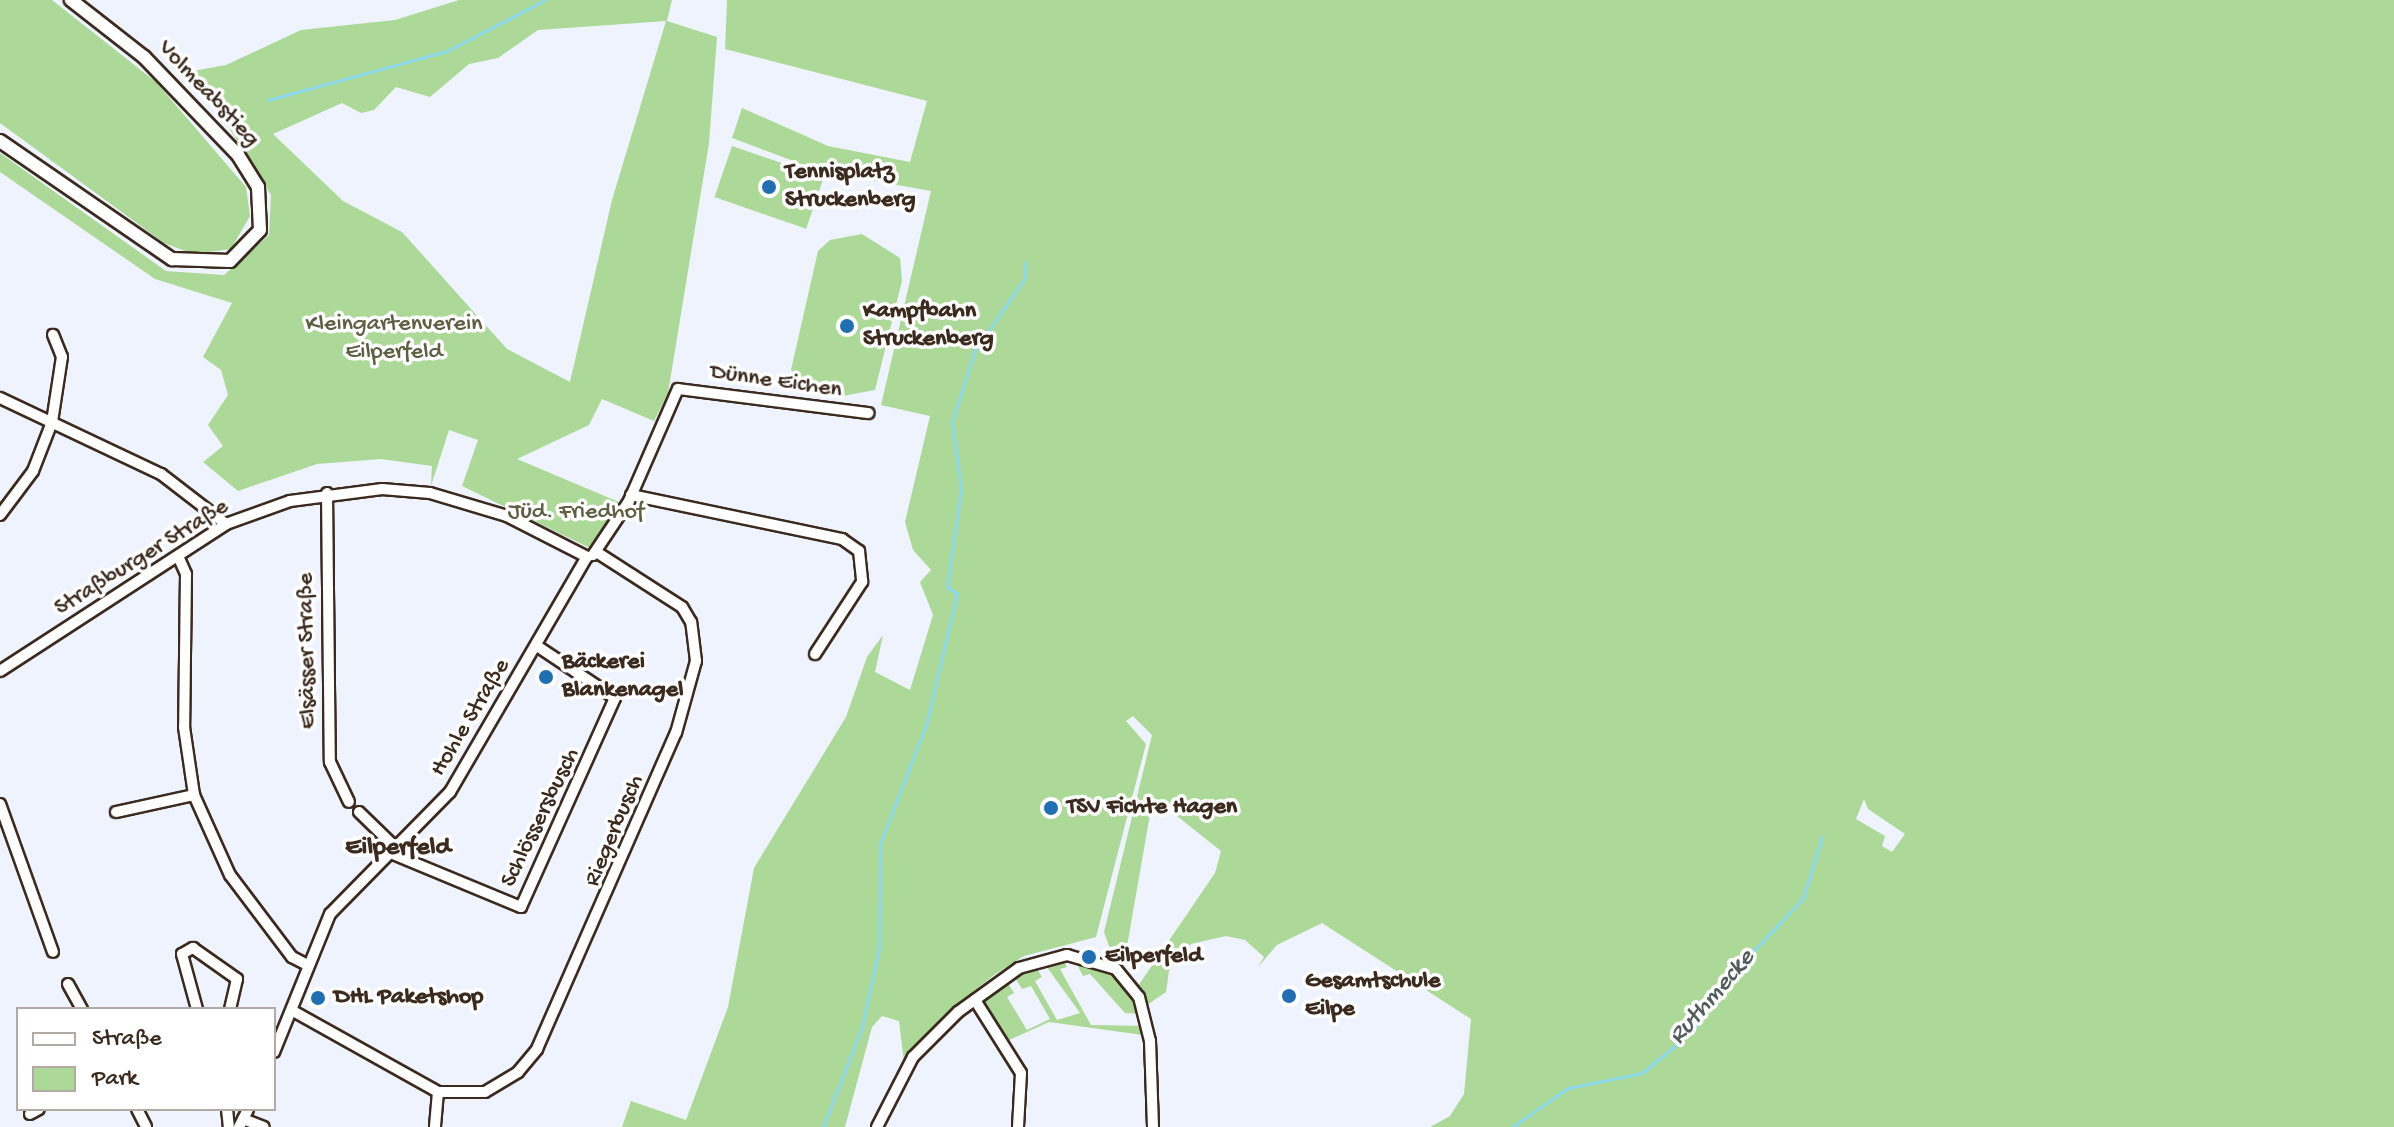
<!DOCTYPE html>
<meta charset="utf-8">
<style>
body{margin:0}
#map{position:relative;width:2394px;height:1127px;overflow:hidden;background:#eff3fd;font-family:"Gochi Hand",sans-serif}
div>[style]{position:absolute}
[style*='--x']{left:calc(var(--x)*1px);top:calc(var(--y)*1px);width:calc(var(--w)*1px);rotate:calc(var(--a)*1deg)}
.green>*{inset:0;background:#acd998;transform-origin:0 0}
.stream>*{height:3px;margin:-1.5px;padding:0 1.5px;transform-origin:1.5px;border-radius:1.5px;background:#8cd8ec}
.roads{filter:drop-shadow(2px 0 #3b2a1e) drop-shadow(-2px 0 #3b2a1e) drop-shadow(0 2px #3b2a1e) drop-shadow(0 -2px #3b2a1e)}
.minor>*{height:10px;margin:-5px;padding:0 5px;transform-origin:5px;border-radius:5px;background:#fff}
.major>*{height:12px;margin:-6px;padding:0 6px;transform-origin:6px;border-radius:6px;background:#fff}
.dots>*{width:22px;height:22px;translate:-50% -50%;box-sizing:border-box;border:4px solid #fff;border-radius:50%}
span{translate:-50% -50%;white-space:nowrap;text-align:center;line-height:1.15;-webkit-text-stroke:7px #fff;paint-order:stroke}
.street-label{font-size:24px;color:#3b2a1e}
.poi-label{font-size:24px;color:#3b2a1e;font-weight:700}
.left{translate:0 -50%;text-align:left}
.park-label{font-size:24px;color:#5d5f43}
.neighbourhood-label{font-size:26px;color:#3b2a1e;font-weight:700}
.water-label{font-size:26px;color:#535e5c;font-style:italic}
.legend{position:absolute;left:16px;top:1007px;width:260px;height:104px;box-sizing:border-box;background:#fff;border:2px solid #b1aaa5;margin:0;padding:10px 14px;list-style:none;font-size:24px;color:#3b2a1e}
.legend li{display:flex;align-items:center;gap:16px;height:40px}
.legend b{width:40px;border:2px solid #b1aaa5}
</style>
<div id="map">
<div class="green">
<i style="clip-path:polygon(0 0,52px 0,156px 82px,246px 187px,250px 216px,231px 249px,193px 254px,164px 243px,0 123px)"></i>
<i style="clip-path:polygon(evenodd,459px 0,672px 0,667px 21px,717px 37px,709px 143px,668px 393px,654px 421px,602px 399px,589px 425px,517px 459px,619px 502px,590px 548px,462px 486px,478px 440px,449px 430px,431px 486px,432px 466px,381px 459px,317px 464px,238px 491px,203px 462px,223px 446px,208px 425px,228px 395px,221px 370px,203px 357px,232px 303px,155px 279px,0 172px,0 153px,166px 271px,224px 275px,269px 235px,271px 195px,219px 112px,158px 45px,193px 71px,226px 65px,301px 30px,395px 20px,459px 0,666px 21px,612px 200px,570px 382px,507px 349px,402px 232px,343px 201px,273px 134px,342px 103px,361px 113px,374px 110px,396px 87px,430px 97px,469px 64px,498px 58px,538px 30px,666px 21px)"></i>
<i style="clip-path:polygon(evenodd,727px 0,2394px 0,2394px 1127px,1430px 1127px,1450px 1116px,1464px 1094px,1471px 1019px,1322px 923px,1277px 945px,1258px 967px,1264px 957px,1245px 940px,1226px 936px,1191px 944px,1169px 971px,1166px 992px,1144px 1007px,1147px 1014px,1125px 1013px,1090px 974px,1083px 976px,1072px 955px,1099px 960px,1136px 989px,1215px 873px,1221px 851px,1153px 797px,1125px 958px,1109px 946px,1104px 932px,1152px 735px,1133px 716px,1126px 721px,1146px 744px,1096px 937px,1024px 956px,994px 975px,944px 1015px,904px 1062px,899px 1021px,882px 1016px,872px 1027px,845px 1127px,622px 1127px,631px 1101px,686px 1120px,728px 1007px,754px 868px,846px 717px,867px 657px,883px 635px,875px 672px,910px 690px,933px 615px,920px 582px,931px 570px,913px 550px,905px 522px,930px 416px,881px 405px,931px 191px,820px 171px,732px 138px,742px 108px,828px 146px,910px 162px,927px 101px,725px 49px,727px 0,1864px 799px,1868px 809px,1905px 834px,1892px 852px,1882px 846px,1885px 836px,1856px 819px,1864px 799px)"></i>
<i style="left:732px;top:146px;width:97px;height:54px;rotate:19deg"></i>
<i style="clip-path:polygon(862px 234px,900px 258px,902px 281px,875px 390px,837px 397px,803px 386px,791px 370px,818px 251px,830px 240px)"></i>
<i style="clip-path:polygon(1061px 955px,1067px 967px,1060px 969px,1091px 1025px,1149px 1026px,1150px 1036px,1049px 1022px,1005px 1042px,975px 1000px,1005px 978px,1014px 993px,1007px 997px,1027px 1030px,1050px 1019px,1031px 986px,1022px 989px,1012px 973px,1032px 961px,1042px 977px,1035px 981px,1057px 1020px,1080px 1013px,1041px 959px)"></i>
</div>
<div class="stream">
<i style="--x:268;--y:100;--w:186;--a:-15.3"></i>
<i style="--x:447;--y:51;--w:110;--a:-27.5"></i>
<i style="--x:823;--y:1127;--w:107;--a:-68.7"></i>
<i style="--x:862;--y:1027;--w:81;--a:-77.9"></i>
<i style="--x:879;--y:948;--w:104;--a:-89.4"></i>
<i style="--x:880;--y:844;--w:128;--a:-68.9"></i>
<i style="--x:926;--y:725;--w:135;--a:-76.7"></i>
<i style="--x:957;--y:594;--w:12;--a:-145"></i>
<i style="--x:947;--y:587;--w:99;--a:-81.9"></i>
<i style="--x:961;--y:489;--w:68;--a:-97.7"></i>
<i style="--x:952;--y:422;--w:76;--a:-72.3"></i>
<i style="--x:975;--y:350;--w:88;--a:-55.2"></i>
<i style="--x:1025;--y:278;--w:16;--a:-90"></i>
<i style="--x:1512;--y:1127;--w:68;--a:-34.9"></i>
<i style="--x:1568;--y:1088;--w:76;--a:-11.5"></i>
<i style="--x:1642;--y:1073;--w:66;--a:-39.5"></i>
<i style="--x:1693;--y:1031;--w:48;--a:-59.7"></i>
<i style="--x:1717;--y:990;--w:126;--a:-46.9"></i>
<i style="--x:1803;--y:898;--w:64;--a:-72.7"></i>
</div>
<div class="roads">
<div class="minor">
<i style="--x:0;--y:398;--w:178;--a:25.3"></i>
<i style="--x:161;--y:474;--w:82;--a:37.6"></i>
<i style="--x:327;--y:493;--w:269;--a:89.4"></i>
<i style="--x:330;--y:762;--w:44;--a:64.6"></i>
<i style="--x:631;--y:495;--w:216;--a:11.8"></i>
<i style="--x:842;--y:539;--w:21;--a:35"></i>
<i style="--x:859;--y:551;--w:31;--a:84"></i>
<i style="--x:862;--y:582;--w:86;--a:123.1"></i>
<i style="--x:0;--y:515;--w:55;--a:-53.1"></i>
<i style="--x:33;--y:471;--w:53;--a:-68.8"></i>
<i style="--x:52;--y:422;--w:66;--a:-81.3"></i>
<i style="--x:62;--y:357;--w:24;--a:-112"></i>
<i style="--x:593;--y:555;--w:65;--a:-56.3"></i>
<i style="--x:629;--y:501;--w:122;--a:-66.4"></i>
<i style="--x:678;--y:389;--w:192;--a:7.2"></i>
<i style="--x:178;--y:556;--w:20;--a:66"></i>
<i style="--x:186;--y:574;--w:153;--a:90.7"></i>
<i style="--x:184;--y:727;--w:69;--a:81.6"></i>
<i style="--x:194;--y:795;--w:88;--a:65.8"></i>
<i style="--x:230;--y:875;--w:103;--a:52.9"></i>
<i style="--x:292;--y:957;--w:18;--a:27"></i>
<i style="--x:0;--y:671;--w:270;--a:-33"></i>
<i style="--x:226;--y:524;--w:68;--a:-19.8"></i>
<i style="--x:290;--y:501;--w:93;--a:-7.4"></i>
<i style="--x:382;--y:489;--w:48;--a:4.8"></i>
<i style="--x:430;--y:493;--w:80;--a:16.6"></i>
<i style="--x:507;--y:516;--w:90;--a:27.1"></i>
<i style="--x:0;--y:804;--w:157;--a:70.3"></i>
<i style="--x:116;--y:812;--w:80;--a:-12.3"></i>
<i style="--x:359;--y:812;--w:49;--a:44.2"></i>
<i style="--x:388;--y:852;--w:144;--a:22.5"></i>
<i style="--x:521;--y:907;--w:229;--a:-65.8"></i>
<i style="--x:615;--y:698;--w:94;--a:-146.3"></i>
<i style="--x:68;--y:984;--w:29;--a:61"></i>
<i style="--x:975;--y:1000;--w:86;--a:57.8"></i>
<i style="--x:1021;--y:1073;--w:54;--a:93.2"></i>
<i style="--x:197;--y:1009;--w:57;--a:-105.3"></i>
<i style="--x:182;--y:954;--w:13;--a:-29"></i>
<i style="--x:193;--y:948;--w:54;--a:35.2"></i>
<i style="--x:237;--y:979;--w:31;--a:103"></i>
<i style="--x:293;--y:1011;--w:166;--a:29.2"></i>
<i style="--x:438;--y:1092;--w:35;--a:95"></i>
<i style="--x:274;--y:1052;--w:149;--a:-67.9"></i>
<i style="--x:330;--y:914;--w:171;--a:-45.5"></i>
<i style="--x:450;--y:792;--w:272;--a:-59.8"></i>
<i style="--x:438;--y:1092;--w:47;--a:0"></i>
<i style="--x:485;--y:1092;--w:39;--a:-31"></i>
<i style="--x:518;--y:1072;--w:30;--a:-50"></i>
<i style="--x:537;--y:1049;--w:345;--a:-66.3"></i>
<i style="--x:676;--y:733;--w:75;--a:-74.5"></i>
<i style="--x:696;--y:661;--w:39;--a:-97"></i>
<i style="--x:691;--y:622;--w:17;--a:-121"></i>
<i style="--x:682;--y:607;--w:100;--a:-147.3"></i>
<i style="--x:137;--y:1109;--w:20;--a:63"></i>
<i style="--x:227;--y:1109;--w:18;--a:84"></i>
<i style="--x:30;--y:1114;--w:10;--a:-29"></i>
<i style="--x:243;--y:1119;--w:22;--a:21"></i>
<i style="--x:239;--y:1127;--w:20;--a:-63"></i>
<i style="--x:877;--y:1127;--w:79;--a:-62.8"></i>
<i style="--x:913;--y:1057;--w:64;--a:-45"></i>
<i style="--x:958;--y:1012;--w:75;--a:-35.8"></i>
<i style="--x:1019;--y:968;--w:50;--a:-15.2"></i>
<i style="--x:1067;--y:955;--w:51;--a:15.9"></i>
<i style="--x:1116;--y:969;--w:36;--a:51"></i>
<i style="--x:1139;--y:997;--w:45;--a:76"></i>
<i style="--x:1150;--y:1041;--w:86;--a:88"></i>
</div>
<div class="major">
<i style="--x:0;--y:141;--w:209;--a:34.5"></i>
<i style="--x:172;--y:259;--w:58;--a:2"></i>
<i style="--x:230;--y:261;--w:43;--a:-45.9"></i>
<i style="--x:260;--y:230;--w:43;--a:-92.7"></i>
<i style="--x:258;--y:187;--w:38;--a:-122"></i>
<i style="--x:238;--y:155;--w:136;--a:-133.8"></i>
<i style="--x:144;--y:57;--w:93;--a:-142"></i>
</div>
</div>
<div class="dots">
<i style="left:769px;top:187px;background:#1f6fb2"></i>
<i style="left:847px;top:326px;background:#1f6fb2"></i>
<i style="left:546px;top:677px;background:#1f6fb2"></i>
<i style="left:1051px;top:808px;background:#1f6fb2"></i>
<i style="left:1089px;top:957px;background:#1f6fb2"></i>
<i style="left:1289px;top:996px;background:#1f6fb2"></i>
<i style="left:318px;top:998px;background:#1f6fb2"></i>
</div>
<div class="street-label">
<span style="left:208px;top:94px;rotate:47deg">Volmeabstieg</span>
<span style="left:776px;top:382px;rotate:8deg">Dünne Eichen</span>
<span style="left:142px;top:558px;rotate:-32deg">Straßburger Straße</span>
<span style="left:308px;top:651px;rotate:-91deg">Elsässer Straße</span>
<span style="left:471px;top:718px;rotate:-59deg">Hohle Straße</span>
<span style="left:541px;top:818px;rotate:-64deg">Schlössersbusch</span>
<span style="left:615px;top:831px;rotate:-67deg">Riegerbusch</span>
</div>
<div class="poi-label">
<span class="left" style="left:785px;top:187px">Tennisplatz<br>Struckenberg</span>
<span class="left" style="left:863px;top:326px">Kampfbahn<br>Struckenberg</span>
<span class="left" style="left:562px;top:677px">Bäckerei<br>Blankenagel</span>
<span class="left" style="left:1067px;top:808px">TSV Fichte Hagen</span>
<span class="left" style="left:1105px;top:957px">Eilperfeld</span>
<span class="left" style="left:1305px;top:996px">Gesamtschule<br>Eilpe</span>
<span class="left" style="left:334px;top:998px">DHL Paketshop</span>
</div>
<div class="park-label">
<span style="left:394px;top:339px">Kleingartenverein<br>Eilperfeld</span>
<span style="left:576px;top:513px">Jüd. Friedhof</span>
</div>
<div class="neighbourhood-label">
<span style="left:398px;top:849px">Eilperfeld</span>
</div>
<div class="water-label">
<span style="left:1713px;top:998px;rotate:-49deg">Ruthmecke</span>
</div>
<ul class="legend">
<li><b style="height:10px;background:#fff"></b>Straße</li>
<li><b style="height:22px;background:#acd998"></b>Park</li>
</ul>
</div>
